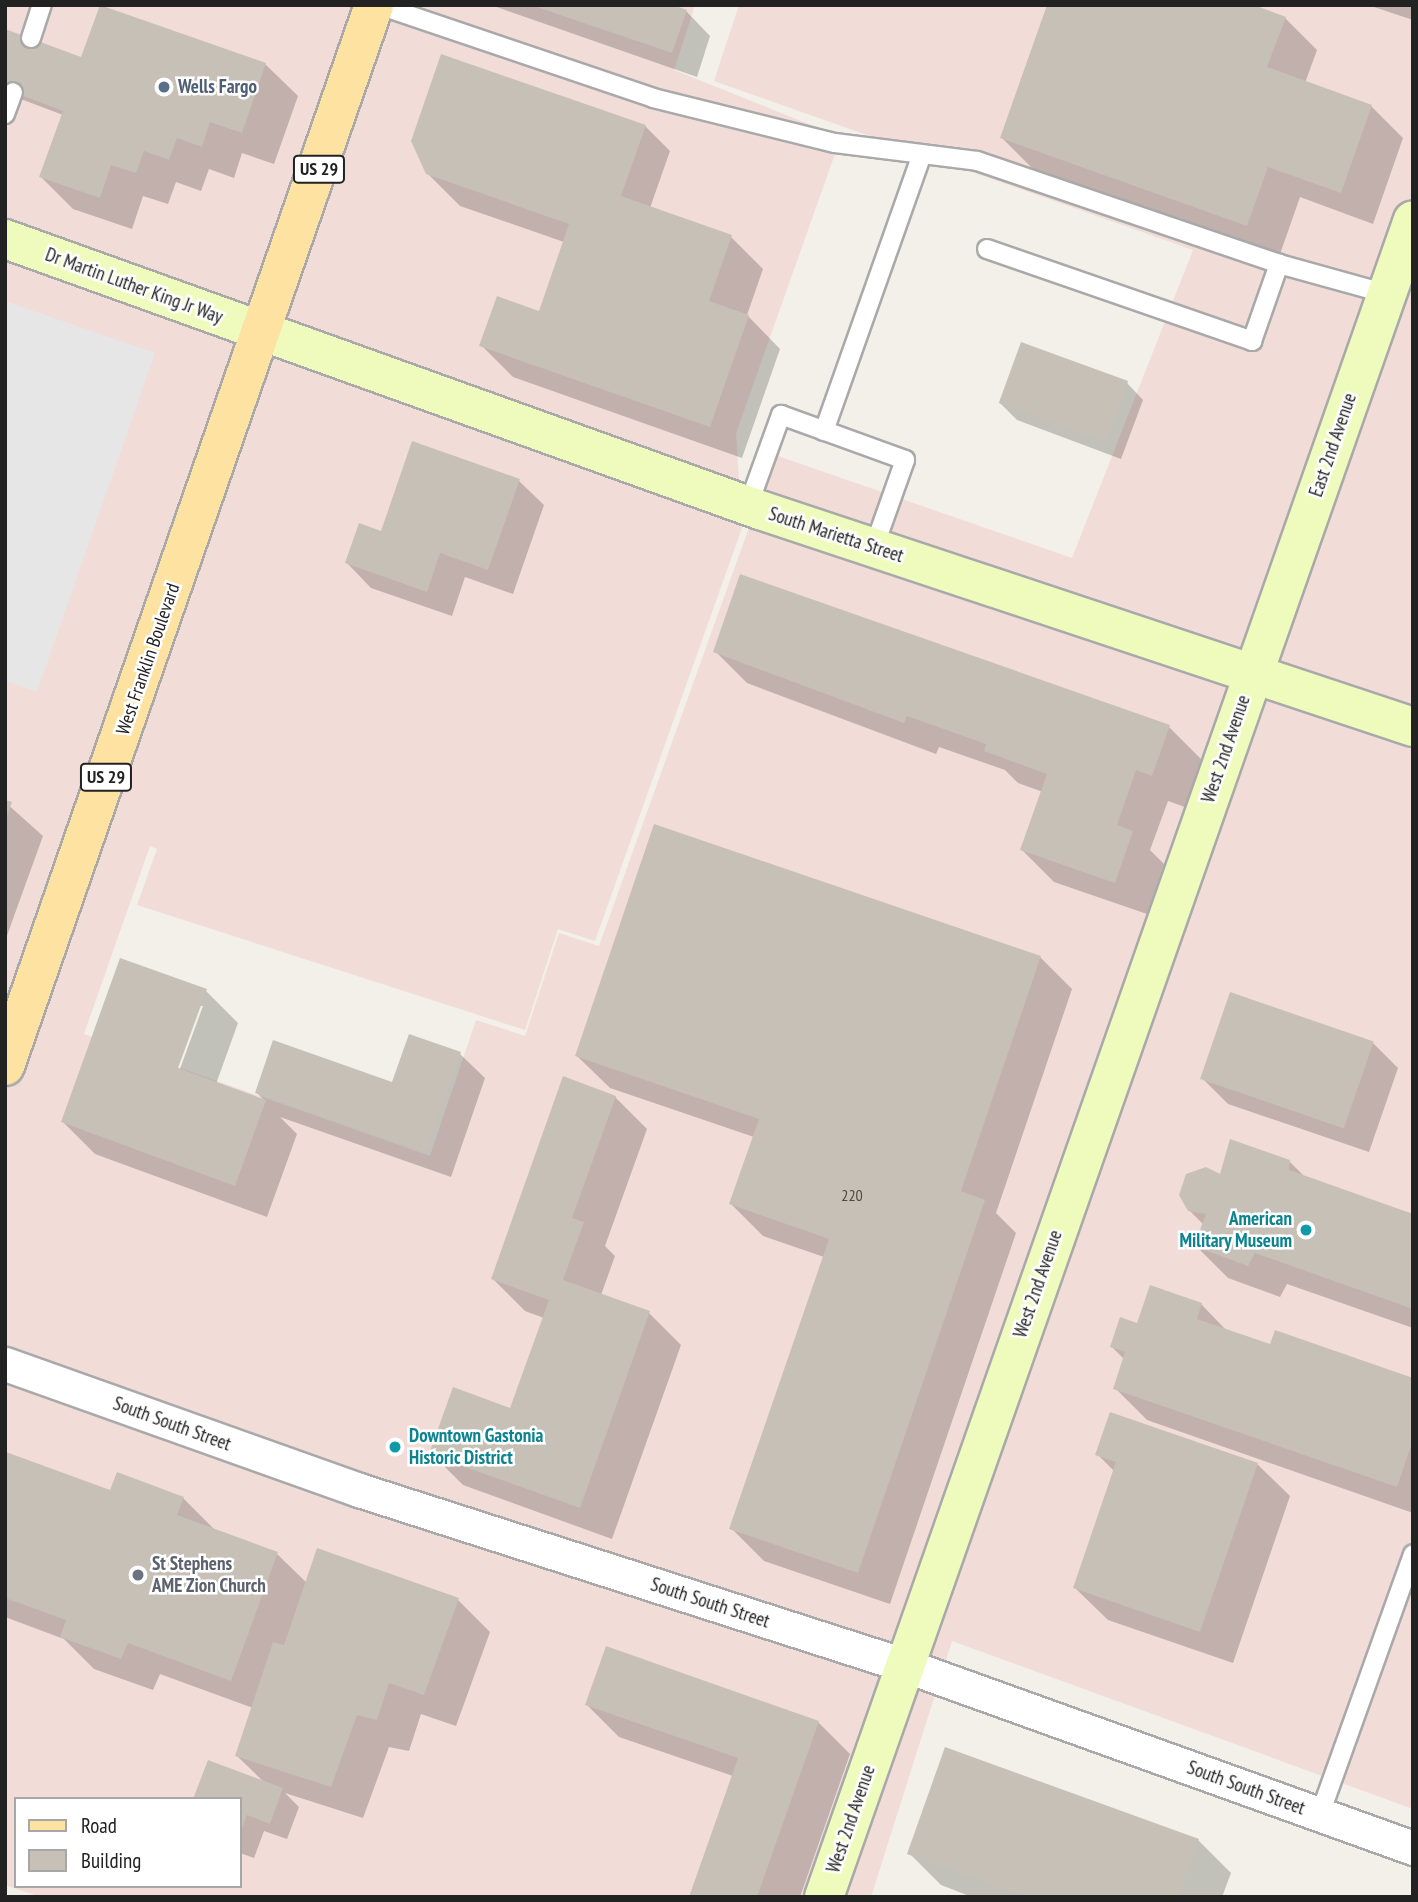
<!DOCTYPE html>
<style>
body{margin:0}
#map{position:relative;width:1418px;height:1902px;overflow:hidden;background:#f2f0e8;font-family:"PT Sans Narrow",sans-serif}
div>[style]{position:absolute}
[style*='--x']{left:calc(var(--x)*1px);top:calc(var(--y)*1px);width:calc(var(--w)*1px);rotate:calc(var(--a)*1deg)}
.commercial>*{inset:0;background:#f2dcd8}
.parking>*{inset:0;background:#e6e6e6}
.shadow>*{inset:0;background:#0003}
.building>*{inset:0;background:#c7c0b7;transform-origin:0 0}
.roads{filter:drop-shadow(2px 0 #a9a9a9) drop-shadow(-2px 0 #a9a9a9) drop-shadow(0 2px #a9a9a9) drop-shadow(0 -2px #a9a9a9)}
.lane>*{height:18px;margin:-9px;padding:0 9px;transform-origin:9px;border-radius:9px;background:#fff}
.street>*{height:33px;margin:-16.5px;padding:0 16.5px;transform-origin:16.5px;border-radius:16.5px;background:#fff}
.secondary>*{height:38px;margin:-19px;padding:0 19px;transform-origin:19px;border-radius:19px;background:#effbbd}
.primary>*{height:38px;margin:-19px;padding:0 19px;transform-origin:19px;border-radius:19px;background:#fee2a1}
.dots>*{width:19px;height:19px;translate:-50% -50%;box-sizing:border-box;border:4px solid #fff;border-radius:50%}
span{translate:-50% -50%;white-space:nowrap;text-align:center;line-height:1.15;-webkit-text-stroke:5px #fff;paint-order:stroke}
.number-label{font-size:16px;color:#4b4a47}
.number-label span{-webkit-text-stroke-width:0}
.shield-label span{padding:2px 5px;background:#fff;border:2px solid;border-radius:5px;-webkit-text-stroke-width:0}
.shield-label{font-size:18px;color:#222;font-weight:700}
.service-label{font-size:19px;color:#4e5e75;font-weight:700}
.left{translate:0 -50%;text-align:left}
.street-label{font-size:19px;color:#222}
.culture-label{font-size:19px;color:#0d838f;font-weight:700}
.right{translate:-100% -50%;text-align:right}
.worship-label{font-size:19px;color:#5b616d;font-weight:700}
.frame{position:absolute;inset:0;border:7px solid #222;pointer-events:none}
.legend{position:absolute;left:14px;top:1797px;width:228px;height:91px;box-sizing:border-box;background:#fff;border:2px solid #a7a7a7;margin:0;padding:9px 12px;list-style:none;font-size:21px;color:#222}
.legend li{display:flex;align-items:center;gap:14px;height:35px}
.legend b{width:35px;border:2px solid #a7a7a7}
</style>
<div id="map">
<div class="commercial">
<i style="clip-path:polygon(evenodd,5px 5px,695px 5px,674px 70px,841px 137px,736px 433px,742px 528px,595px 941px,558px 929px,525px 1030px,137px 905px,157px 849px,150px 846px,84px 1034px,430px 1156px,476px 1020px,525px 1036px,559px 933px,599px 946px,775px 455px,1072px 558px,1193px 250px,714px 81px,739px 5px,1413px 5px,1413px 1809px,952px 1641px,871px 1897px,41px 1897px,5px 1885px,5px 5px,16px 1799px,240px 1799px,240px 1886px,16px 1886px,16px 1799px)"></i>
</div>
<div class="parking">
<i style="clip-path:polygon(5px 301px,155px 353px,37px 692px,5px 681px)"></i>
</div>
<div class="shadow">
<i style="clip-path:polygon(491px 5px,668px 5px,686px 11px,710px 36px,697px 77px)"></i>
<i style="clip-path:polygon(1368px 5px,1413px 5px,1413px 20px)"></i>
<i style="clip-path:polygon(1285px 18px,1317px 50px,1305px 83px,1371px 106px,1403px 138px,1373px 224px,1300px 197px,1279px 257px,1034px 170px,1002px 138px)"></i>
<i style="clip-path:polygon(82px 59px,265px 64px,298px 96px,274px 164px,242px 153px,234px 178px,209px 169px,201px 191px,176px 182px,168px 204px,143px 196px,132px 229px,73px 209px,41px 177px,63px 115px,5px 93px)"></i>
<i style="clip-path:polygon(645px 126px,670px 151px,650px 208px,731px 237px,763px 269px,747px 315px,780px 349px,742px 458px,513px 377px,481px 345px,540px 313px,564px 242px,460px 206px,427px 173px)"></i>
<i style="clip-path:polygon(1127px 383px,1143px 400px,1121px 459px,1017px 420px,1000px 403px)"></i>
<i style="clip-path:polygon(519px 481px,544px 505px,513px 594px,465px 577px,452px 616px,371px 588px,347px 563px)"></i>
<i style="clip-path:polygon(715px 651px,1169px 727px,1201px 759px,1185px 807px,1168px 801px,1150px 850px,1164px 864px,1147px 914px,1054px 882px,1022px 850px,1043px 792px,1018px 783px,1005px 770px,939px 747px,936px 754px,747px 683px)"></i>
<i style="clip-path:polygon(5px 802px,43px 836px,5px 941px)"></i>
<i style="clip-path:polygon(1040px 957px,1072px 989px,996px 1213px,1016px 1233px,890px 1604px,764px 1561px,732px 1529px,824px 1257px,763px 1236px,731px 1204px,754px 1137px,610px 1088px,577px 1056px)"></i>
<i style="clip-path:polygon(evenodd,206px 991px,238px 1023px,216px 1084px,266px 1102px,257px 1093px,393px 1084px,460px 1054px,485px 1078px,451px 1177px,280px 1117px,297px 1134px,267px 1217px,95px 1154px,63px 1122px,206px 991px,199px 1006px,203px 1006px,177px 1077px,173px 1076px,199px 1006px)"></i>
<i style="clip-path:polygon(1373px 1043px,1398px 1068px,1369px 1152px,1228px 1104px,1203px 1079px)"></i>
<i style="clip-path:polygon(615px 1097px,647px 1129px,605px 1246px,615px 1256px,601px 1295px,649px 1313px,681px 1345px,612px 1539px,463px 1485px,431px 1453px,512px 1410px,544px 1318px,525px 1311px,493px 1279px)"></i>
<i style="clip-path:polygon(1289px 1161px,1306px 1178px,1413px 1216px,1413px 1328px,1287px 1284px,1280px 1297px,1228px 1278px,1196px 1246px,1204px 1225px,1189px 1210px,1221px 1176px)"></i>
<i style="clip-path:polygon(1201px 1304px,1228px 1332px,1271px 1347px,1413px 1379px,1413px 1513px,1147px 1420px,1115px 1388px,1125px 1360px,1112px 1347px,1138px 1325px)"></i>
<i style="clip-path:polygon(7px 1454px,111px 1492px,183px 1498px,216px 1531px,277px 1554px,307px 1583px,458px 1600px,490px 1632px,456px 1726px,421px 1714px,409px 1751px,389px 1747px,363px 1818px,285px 1793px,299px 1807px,287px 1839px,264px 1831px,254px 1858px,240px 1853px,240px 1799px,265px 1783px,237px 1756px,253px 1708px,160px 1674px,153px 1690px,94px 1669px,64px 1639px,5px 1617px)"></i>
<i style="clip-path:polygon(1097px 1454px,1257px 1464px,1290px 1496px,1233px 1663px,1108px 1620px,1075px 1588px,1115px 1472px)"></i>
<i style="clip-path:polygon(587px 1705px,818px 1722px,850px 1754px,800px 1897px,691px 1897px,733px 1776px,619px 1737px)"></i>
<i style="clip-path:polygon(946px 1749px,1199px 1841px,1231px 1873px,1222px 1897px,972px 1897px,941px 1885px,909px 1853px)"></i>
</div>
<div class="building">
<i style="clip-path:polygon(100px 5px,266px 63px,242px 133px,210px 122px,202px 147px,177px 138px,169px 160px,144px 151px,136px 173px,111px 165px,100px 198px,39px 177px,63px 111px,5px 89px,5px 29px,81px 57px)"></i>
<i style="clip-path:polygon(531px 5px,673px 5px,687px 10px,672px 53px)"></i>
<i style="clip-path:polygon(1047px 5px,1254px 5px,1286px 17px,1267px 67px,1372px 105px,1341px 193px,1268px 167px,1247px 226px,1000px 138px)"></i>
<i style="clip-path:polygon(441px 54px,646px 125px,621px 196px,732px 235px,709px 301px,749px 315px,710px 427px,479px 346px,497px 296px,539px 311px,569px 224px,426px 174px,411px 141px)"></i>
<i style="left:1021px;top:342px;width:114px;height:65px;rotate:20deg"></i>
<i style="clip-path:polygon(412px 441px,520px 479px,488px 570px,440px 553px,427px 592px,345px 563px,359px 523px,381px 531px)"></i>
<i style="clip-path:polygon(740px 574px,1170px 725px,1152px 776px,1136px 770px,1117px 825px,1133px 831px,1115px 883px,1020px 850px,1047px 774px,984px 751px,986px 744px,907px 716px,904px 723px,713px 652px)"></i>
<i style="clip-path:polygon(5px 800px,12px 802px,6px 819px,5px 819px)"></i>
<i style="clip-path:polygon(654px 824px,1041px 956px,961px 1191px,985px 1200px,858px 1573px,729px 1529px,829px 1239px,729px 1204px,759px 1119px,575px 1056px)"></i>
<i style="clip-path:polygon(120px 958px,207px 989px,178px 1068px,266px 1100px,235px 1186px,61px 1122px)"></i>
<i style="left:1230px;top:992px;width:152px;height:92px;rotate:19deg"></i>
<i style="clip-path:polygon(409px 1034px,461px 1052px,426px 1153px,255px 1093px,273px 1040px,392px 1082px)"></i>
<i style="clip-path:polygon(563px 1076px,616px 1096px,572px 1218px,584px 1222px,563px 1280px,650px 1311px,580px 1508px,429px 1454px,453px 1387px,510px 1408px,549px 1300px,491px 1279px)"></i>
<i style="clip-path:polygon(1230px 1139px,1290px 1160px,1289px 1170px,1413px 1214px,1413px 1309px,1255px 1253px,1248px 1266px,1194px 1246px,1206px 1214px,1188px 1211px,1179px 1195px,1186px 1174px,1206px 1167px,1220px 1174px)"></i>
<i style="clip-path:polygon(1150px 1285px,1202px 1303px,1197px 1319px,1270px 1344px,1275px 1330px,1413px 1378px,1413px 1440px,1397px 1487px,1113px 1389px,1125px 1352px,1110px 1347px,1120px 1317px,1137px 1323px)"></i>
<i style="clip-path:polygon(1110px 1412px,1258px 1463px,1200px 1632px,1073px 1588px,1116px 1462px,1095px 1455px)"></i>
<i style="clip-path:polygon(6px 1452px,110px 1490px,117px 1472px,184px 1497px,177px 1515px,278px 1552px,231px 1681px,128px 1643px,121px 1659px,60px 1637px,66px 1620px,5px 1598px)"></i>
<i style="clip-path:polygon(317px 1548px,459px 1598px,424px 1695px,389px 1683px,377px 1720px,357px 1715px,331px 1787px,235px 1756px,273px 1642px,284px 1645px)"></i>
<i style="clip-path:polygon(606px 1646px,819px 1721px,757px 1897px,689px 1897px,738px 1758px,585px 1705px)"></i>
<i style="clip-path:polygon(945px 1747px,1199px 1839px,1178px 1897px,1024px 1897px,907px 1854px)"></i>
<i style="clip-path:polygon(208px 1760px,283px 1788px,270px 1824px,247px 1815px,240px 1834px,240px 1799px,193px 1799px)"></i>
</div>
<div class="roads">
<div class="lane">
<i style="--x:379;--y:5;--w:289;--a:18.7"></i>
<i style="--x:653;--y:98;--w:187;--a:13.9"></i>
<i style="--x:835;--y:143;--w:143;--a:7.2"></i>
<i style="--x:977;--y:161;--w:319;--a:18.8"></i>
<i style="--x:1279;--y:264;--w:112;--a:15.5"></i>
<i style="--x:31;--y:38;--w:35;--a:-72"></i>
<i style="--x:5;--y:114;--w:23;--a:-70"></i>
<i style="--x:987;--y:249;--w:281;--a:19.1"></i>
<i style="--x:1252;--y:341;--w:82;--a:-70.7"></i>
<i style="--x:824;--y:431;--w:293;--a:-70.5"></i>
<i style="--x:748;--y:506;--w:97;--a:-70.1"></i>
<i style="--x:781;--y:415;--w:132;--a:19.9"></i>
<i style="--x:905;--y:460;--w:92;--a:109.6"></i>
<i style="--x:1320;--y:1814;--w:276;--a:-70.3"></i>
</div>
<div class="street">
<i style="--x:5;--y:1364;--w:376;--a:19.6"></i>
<i style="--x:359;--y:1490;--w:572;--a:17.8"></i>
<i style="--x:904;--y:1665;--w:541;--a:19.77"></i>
</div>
<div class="secondary">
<i style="--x:5;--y:239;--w:802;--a:19.75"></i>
<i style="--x:760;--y:510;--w:688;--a:18.38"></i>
<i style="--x:824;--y:1897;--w:1777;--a:-70.65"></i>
</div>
<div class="primary">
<i style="--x:5;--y:1066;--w:1123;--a:-70.82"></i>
</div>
</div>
<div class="dots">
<i style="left:164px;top:87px;background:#5c6f8a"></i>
<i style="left:1306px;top:1230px;background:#0f9aa8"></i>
<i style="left:395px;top:1447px;background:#0f9aa8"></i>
<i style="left:138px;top:1575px;background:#6b7280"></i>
</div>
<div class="number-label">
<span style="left:852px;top:1195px">220</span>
</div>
<div class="shield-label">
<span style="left:319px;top:169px">US 29</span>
<span style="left:106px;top:777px">US 29</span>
</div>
<div class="service-label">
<span class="left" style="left:178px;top:87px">Wells Fargo</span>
</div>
<div class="street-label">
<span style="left:134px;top:286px;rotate:20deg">Dr Martin Luther King Jr Way</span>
<span style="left:1333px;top:445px;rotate:-71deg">East 2nd Avenue</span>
<span style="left:836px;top:535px;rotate:18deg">South Marietta Street</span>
<span style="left:148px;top:659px;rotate:-71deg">West Franklin Boulevard</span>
<span style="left:1226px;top:749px;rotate:-71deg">West 2nd Avenue</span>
<span style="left:1038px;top:1284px;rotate:-71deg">West 2nd Avenue</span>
<span style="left:172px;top:1424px;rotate:20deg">South South Street</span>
<span style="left:710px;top:1603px;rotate:18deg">South South Street</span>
<span style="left:1246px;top:1788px;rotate:20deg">South South Street</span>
<span style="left:851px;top:1819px;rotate:-71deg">West 2nd Avenue</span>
</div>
<div class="culture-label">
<span class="right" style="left:1292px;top:1230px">American<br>Military Museum</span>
<span class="left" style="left:409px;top:1447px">Downtown Gastonia<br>Historic District</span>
</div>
<div class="worship-label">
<span class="left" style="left:152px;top:1575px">St Stephens<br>AME Zion Church</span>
</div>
<div class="frame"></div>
<ul class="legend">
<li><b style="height:9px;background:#fee2a1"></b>Road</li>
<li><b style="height:19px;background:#c7c0b7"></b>Building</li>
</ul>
</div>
